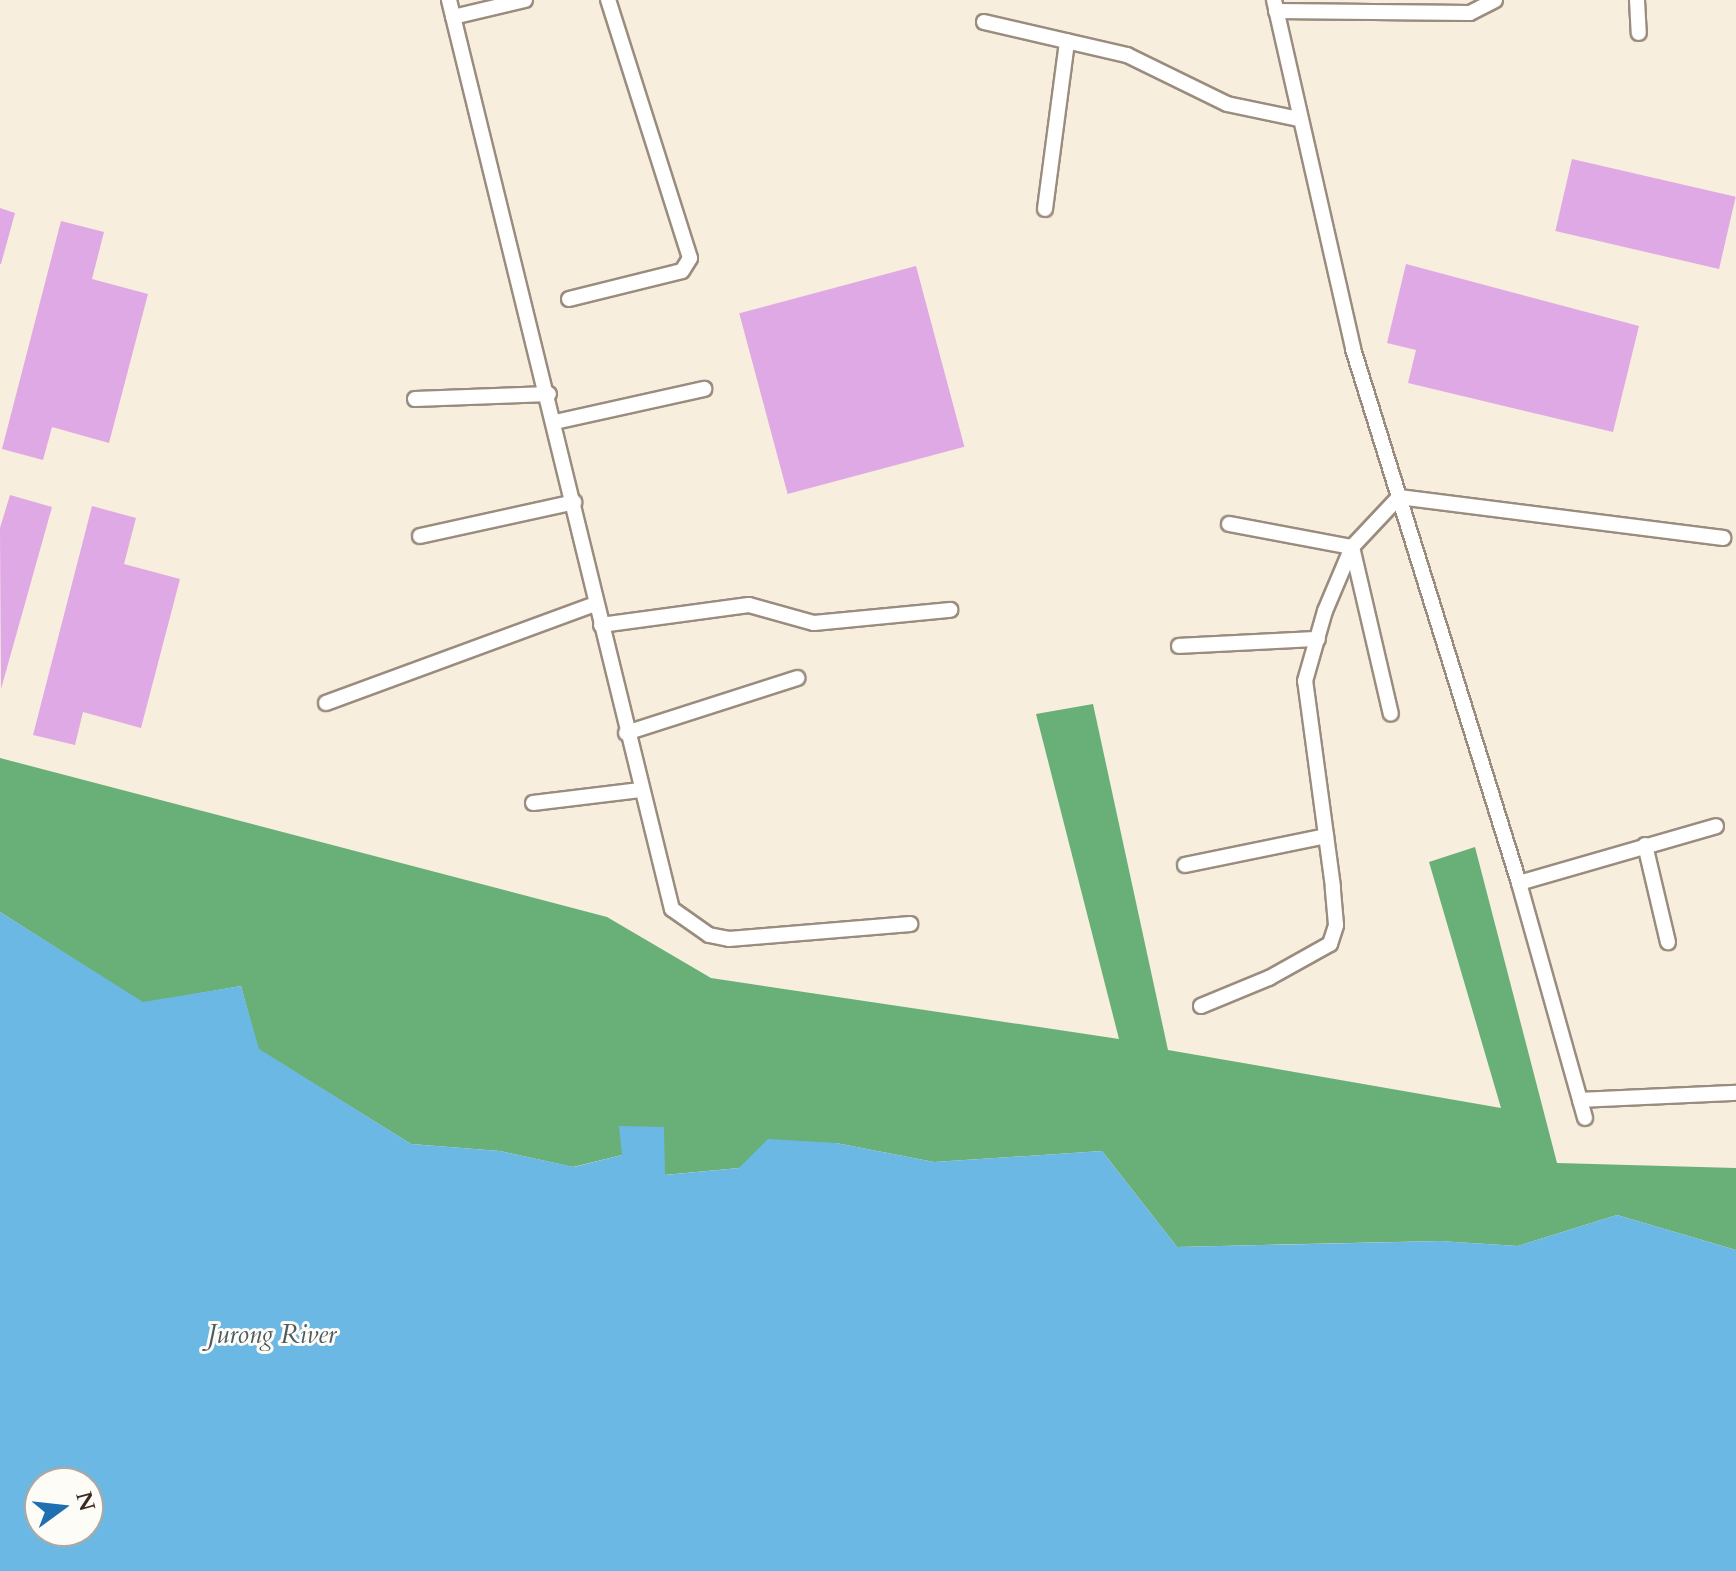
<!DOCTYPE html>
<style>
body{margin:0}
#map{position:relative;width:1736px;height:1571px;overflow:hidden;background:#f8eedd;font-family:Cardo,serif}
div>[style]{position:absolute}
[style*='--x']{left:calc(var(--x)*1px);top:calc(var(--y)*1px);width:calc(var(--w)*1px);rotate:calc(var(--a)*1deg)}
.forest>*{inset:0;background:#68b077}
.water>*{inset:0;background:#6cb8e5}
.building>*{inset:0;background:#dea9e4;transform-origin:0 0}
.roads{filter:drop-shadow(2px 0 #9a8c7e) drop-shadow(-2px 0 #9a8c7e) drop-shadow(0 2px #9a8c7e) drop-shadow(0 -2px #9a8c7e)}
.service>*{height:14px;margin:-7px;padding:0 7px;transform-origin:7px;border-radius:7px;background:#fff}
span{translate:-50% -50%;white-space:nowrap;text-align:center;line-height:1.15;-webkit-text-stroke:6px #fdfcf7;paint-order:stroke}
.water-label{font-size:26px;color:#4c5c64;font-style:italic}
.north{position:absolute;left:24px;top:1467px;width:80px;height:80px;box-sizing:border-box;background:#fdfcf7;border:2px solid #afa8a0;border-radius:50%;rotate:75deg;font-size:22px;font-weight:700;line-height:32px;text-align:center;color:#3b2a1e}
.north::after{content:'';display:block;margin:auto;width:28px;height:36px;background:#1f6fb2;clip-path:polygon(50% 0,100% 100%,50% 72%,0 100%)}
</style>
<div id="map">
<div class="forest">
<i style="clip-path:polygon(1093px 704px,1168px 1050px,1501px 1108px,1429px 862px,1475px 847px,1557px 1163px,1736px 1168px,1736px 1250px,1617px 1215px,1518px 1246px,1439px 1241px,1177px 1247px,1102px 1151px,934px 1162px,836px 1143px,739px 1168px,664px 1175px,663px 1127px,622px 1155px,573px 1167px,500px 1151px,411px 1144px,258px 1049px,241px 986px,143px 1003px,0 912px,0 758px,607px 917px,711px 978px,1119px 1039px,1036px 714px)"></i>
</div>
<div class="water">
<i style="clip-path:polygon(evenodd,0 912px,143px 1002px,241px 986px,259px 1049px,411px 1144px,500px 1151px,574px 1167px,622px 1155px,619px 1126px,664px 1127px,665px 1175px,739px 1168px,768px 1139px,836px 1143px,934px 1162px,1102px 1151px,1177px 1247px,1440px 1241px,1518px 1246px,1617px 1215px,1736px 1250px,1736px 1571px,0 1571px,0 912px,40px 1483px,88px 1483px,88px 1531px,40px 1531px,40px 1483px)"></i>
</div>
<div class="building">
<i style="left:1572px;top:159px;width:168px;height:74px;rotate:13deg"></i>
<i style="clip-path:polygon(0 208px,15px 213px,1px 264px,0 264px)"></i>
<i style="clip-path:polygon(61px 221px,104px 232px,92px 279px,148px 294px,109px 443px,52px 427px,43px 460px,2px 449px)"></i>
<i style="clip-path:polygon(1406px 264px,1639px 326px,1613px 432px,1408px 383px,1416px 350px,1387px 343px)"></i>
<i style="left:916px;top:266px;width:187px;height:183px;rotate:75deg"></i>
<i style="clip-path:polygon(10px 495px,52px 507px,1px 689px,0 528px)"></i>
<i style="clip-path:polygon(92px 506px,136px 518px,124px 564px,180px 579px,141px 728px,83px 712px,75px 745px,33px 735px)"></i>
</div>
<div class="roads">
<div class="service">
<i style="--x:449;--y:0;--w:936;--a:76.22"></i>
<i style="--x:672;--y:909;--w:45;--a:35.1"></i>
<i style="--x:709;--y:935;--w:20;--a:11"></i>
<i style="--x:729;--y:939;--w:182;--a:-4.7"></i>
<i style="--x:1274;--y:0;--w:358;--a:77.2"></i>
<i style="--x:1353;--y:349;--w:559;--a:72.73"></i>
<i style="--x:1519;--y:883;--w:244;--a:74.3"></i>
<i style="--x:1637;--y:0;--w:33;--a:87"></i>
<i style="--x:1276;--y:11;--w:194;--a:0.6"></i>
<i style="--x:1470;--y:13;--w:28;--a:-27"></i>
<i style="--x:453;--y:17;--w:74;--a:-13.3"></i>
<i style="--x:984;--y:22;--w:147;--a:13"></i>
<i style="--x:1127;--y:55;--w:111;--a:26.1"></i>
<i style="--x:1227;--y:104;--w:74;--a:11.8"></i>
<i style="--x:1045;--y:209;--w:169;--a:-82.5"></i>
<i style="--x:569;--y:299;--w:116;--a:-13.9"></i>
<i style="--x:682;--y:271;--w:15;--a:-58"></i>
<i style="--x:690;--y:258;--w:271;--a:-107.6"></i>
<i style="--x:415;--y:399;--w:134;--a:-2.1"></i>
<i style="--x:555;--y:422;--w:153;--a:-12.5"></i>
<i style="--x:1229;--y:524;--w:125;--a:10.6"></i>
<i style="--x:1352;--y:547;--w:171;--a:76.9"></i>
<i style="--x:420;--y:536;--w:158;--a:-12.4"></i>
<i style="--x:601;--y:625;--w:149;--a:-7.7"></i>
<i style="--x:749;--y:605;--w:67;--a:15.5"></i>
<i style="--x:814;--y:623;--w:137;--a:-5.5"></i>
<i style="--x:1179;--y:646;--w:139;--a:-2.9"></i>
<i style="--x:326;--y:703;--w:287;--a:-20.2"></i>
<i style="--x:626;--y:733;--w:180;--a:-17.8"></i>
<i style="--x:533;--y:803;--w:108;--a:-6.9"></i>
<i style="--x:1645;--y:845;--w:100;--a:76.7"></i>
<i style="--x:1185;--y:865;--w:144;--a:-11.6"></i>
<i style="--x:1519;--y:883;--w:205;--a:-16.1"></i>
<i style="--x:1201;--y:1006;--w:74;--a:-22.4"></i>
<i style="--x:1269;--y:978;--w:70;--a:-29.1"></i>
<i style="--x:1330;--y:944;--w:20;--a:-72"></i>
<i style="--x:1336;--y:925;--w:38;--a:-95"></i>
<i style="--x:1333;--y:887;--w:208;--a:-97.7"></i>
<i style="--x:1305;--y:681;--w:73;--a:-74.1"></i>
<i style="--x:1325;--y:611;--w:69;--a:-67.1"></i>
<i style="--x:1352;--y:547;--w:69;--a:-46.8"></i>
<i style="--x:1399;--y:497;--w:327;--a:7.2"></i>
<i style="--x:1580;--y:1100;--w:156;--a:-2.6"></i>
</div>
</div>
<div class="water-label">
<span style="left:272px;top:1335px">Jurong River</span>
</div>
<div class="north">N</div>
</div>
